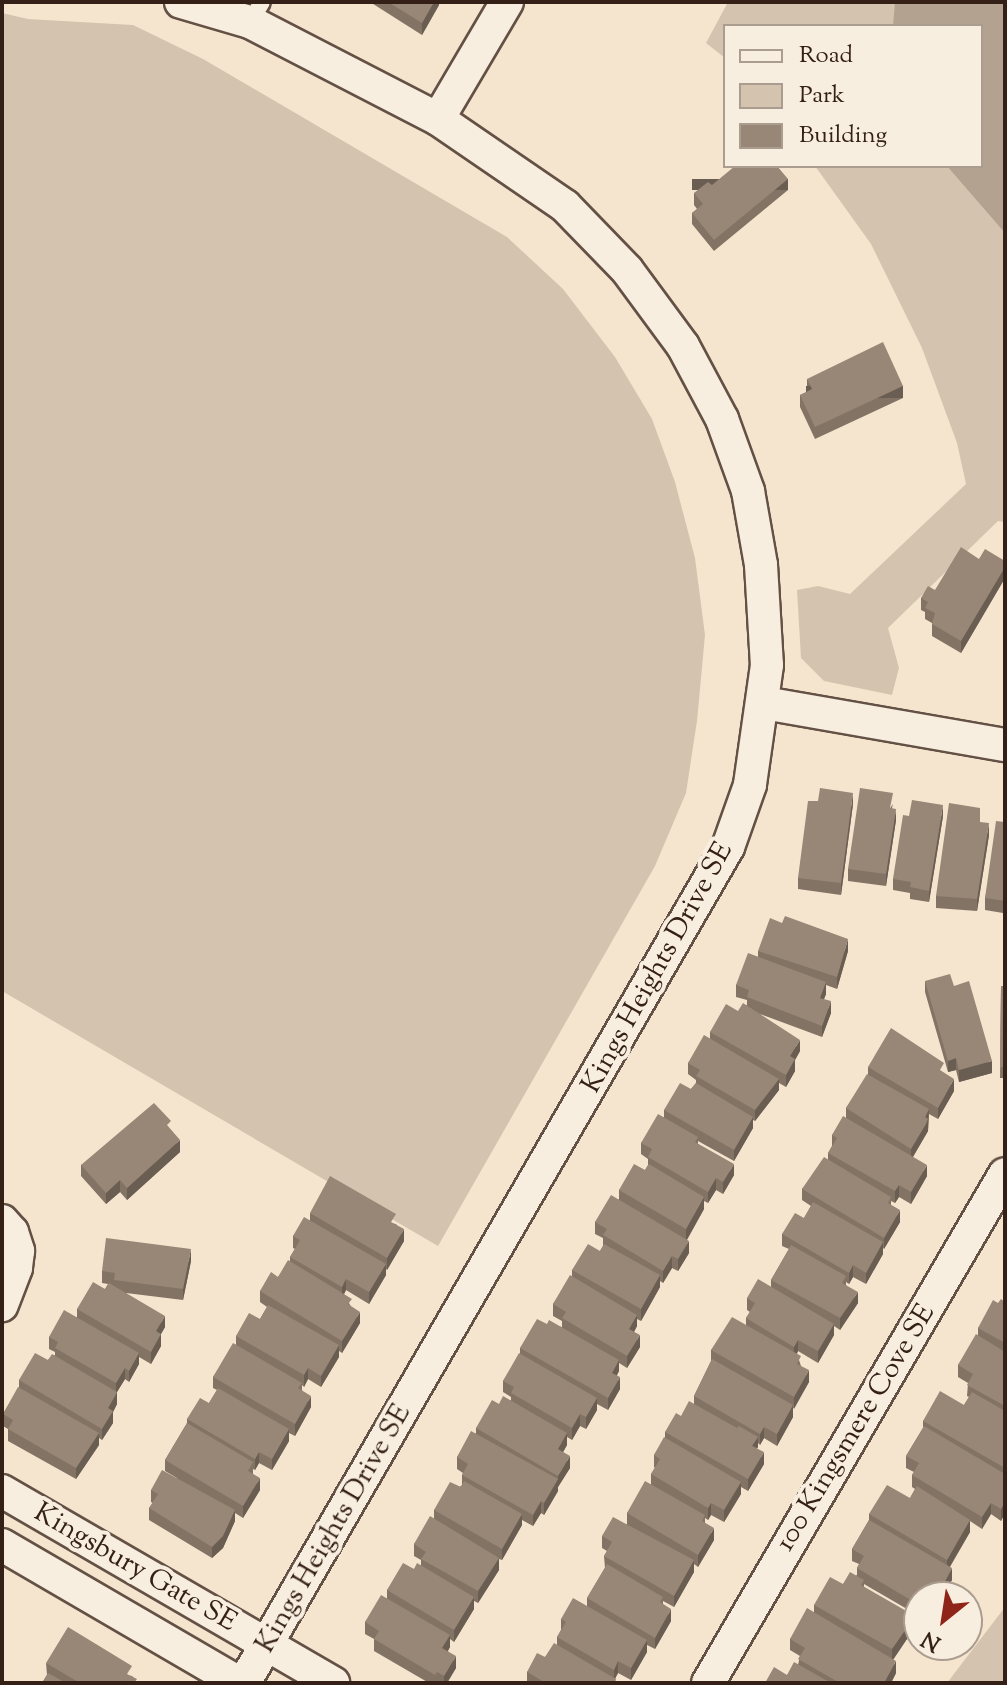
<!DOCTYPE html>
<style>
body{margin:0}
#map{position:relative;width:1007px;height:1685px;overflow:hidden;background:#f5e5ce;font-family:"Sorts Mill Goudy",serif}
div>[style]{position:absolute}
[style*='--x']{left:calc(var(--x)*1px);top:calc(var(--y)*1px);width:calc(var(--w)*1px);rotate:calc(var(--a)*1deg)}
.green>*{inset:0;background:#d4c4af}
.water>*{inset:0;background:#b3a290}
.roads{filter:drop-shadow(2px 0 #645145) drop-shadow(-2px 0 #645145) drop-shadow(0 2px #645145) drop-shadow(0 -2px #645145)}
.service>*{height:16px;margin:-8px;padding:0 8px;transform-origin:8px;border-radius:8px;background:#f8eedf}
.minor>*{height:32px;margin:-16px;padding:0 16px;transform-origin:16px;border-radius:16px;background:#f8eedf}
.wall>*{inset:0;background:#837365}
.shaded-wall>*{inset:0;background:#6a5e53;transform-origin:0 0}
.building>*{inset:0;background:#988676}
span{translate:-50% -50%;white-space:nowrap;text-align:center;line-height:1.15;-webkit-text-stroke:8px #f8eedf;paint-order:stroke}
.street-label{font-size:28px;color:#342017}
.frame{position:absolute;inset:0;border:4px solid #342017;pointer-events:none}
.legend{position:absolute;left:723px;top:24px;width:260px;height:144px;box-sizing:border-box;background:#f8eedf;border:2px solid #aa9c8f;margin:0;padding:10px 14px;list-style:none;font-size:24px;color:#342017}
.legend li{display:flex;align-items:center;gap:16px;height:40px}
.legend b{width:40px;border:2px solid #aa9c8f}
.north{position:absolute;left:903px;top:1581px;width:80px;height:80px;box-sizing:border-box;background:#f8eedf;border:2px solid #aa9c8f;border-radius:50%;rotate:210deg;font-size:22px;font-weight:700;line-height:32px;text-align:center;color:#342017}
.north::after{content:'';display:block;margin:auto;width:28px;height:36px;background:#8f2418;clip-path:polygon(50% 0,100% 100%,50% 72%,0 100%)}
</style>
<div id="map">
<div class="green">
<i style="clip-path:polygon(728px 2px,1005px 2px,1005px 522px,998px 521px,888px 628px,899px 668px,892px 695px,824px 681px,801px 658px,797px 590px,818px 586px,850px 594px,966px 484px,957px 443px,922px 348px,871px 244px,815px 166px,981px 166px,981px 26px,725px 26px,725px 58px,706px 43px)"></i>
<i style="clip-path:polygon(2px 13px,28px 19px,133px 25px,203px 59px,507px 237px,563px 289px,615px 357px,652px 419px,675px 482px,695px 558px,705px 635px,697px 721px,686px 793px,655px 866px,438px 1246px,2px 991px)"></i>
<i style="clip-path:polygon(1005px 1607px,1005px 1683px,947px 1683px)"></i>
</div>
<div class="water">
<i style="clip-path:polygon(895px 2px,1005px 2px,1005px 233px,947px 166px,981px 166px,981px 26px,893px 26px)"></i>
</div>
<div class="roads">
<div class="service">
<i style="--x:250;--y:22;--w:23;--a:-59"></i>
</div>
<div class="minor">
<i style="--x:181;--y:2;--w:72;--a:16.2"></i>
<i style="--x:250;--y:22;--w:212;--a:27.3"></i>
<i style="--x:438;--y:119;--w:154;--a:34.4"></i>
<i style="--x:565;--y:206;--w:89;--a:45.9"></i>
<i style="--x:627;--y:270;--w:94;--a:53.6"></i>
<i style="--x:683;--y:346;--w:83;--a:61.9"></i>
<i style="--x:722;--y:419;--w:77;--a:70.1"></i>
<i style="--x:748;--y:491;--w:75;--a:80"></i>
<i style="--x:761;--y:565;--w:100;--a:86.6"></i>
<i style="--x:767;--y:665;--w:121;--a:98.1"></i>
<i style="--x:750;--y:785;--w:66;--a:109.5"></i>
<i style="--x:728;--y:847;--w:966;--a:120.07"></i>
<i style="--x:438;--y:119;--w:136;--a:-59.5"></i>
<i style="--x:764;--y:703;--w:245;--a:9.9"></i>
<i style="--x:2;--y:1221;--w:15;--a:48"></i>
<i style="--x:12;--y:1232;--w:20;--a:72"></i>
<i style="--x:18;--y:1251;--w:17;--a:97"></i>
<i style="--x:16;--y:1268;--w:40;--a:111"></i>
<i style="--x:2;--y:1491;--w:383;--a:30.1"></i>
<i style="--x:2;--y:1545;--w:274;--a:30.2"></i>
<i style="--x:708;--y:1683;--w:589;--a:-59.74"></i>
</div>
</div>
<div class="wall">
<i style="clip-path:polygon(370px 2px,439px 2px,439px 5px,422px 35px)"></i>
<i style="clip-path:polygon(712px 185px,788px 190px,714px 251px,692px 224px,692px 213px,697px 209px,694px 205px,694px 193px)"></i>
<i style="clip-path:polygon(807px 379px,903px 398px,815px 439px,800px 407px,800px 395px,807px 392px)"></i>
<i style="clip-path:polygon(979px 559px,1005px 561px,1005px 578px,961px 653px,932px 636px,932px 623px,925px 619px,925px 612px,921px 610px,921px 598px,935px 590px)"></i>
<i style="clip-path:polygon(853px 804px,841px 895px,798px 889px,798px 878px)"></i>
<i style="clip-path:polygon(893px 804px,892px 808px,896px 820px,886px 886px,848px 881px,848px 869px)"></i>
<i style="clip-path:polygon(943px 816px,929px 902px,910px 899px,910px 893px,893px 890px,893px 879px)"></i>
<i style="clip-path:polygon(1005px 820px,1005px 920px,1003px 920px,1003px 913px,985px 910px,985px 898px)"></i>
<i style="clip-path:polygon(980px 822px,989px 835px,977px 911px,936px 908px,936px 896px)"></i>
<i style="clip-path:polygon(758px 951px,848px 951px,837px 989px,826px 985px,826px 994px,824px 999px,831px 1013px,822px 1037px,760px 1014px,800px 1051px,795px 1060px,795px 1071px,786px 1087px,779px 1083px,779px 1090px,755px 1121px,753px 1120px,753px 1128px,734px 1161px,698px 1141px,698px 1144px,734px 1175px,723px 1194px,716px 1190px,708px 1203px,704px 1201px,704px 1209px,687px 1240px,689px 1253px,678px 1271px,672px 1268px,663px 1283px,660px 1281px,660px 1287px,641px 1321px,637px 1319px,637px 1326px,634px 1332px,640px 1347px,627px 1368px,619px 1363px,619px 1371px,617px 1375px,620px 1389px,608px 1410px,597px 1404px,597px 1410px,586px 1429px,580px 1426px,572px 1440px,567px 1437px,567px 1445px,563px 1452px,570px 1468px,558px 1487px,558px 1491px,544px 1515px,541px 1513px,533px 1526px,522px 1520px,522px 1525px,502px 1560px,499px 1559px,499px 1570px,478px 1603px,474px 1601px,474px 1609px,454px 1642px,450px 1639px,450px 1647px,448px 1651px,456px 1668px,447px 1683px,429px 1683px,374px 1651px,374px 1639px,365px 1634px,365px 1622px,387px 1598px,387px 1590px,414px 1569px,421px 1565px,421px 1560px,414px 1556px,414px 1544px,434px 1518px,434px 1510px,462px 1485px,462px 1475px,463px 1473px,457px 1469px,457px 1457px,476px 1433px,476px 1428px,511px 1400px,511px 1397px,503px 1392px,503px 1381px,520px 1354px,520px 1348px,547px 1324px,562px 1327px,562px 1321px,553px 1316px,553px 1304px,572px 1277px,572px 1270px,600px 1251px,603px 1246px,603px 1238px,595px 1234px,595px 1222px,619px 1199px,619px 1190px,645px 1170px,648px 1165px,648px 1159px,641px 1154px,641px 1143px,664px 1117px,664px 1110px,691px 1089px,696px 1083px,696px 1080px,688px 1074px,688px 1063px,710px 1039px,710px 1032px,747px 1005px,747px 1000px,736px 997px,736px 985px,758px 957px)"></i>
<i style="clip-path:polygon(925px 981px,954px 986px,992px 1073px,959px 1082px,956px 1070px,948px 1072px,925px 992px)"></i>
<i style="clip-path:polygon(1001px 986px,1005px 986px,1005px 1078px,1000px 1078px)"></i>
<i style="clip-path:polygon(868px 1067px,944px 1073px,954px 1091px,938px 1119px,929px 1114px,928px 1131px,913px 1157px,927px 1176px,911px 1204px,899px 1197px,895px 1203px,891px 1201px,891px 1205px,900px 1222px,884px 1249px,883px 1248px,883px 1254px,866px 1284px,853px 1277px,849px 1284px,846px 1282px,846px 1285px,858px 1303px,840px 1330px,834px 1326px,834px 1335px,818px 1363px,798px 1351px,797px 1354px,801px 1366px,809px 1382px,793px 1409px,793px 1417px,777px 1446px,764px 1438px,760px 1445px,758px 1443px,757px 1448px,764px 1464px,748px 1491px,741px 1487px,741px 1494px,724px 1522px,711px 1515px,708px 1520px,705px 1518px,705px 1523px,714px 1540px,698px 1567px,694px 1564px,694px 1572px,674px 1607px,663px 1601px,663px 1604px,671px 1621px,655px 1649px,647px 1645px,647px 1652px,631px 1680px,618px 1673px,615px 1678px,616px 1683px,525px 1683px,527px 1682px,527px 1672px,545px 1657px,557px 1645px,557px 1637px,561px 1630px,561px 1619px,587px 1606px,587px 1598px,605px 1568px,604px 1556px,607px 1551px,602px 1548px,602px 1536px,627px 1524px,627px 1513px,651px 1484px,651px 1474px,655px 1468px,654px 1467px,654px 1455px,665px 1438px,665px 1432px,694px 1404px,694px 1396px,711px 1361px,711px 1350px,746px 1325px,746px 1318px,750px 1312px,747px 1310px,747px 1298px,771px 1287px,771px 1280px,789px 1249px,782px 1246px,782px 1234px,804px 1218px,811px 1206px,802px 1200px,802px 1189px,828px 1160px,828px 1153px,832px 1146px,832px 1135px,846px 1118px,846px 1108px,868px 1075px)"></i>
<i style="clip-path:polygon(171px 1130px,180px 1152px,127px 1200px,120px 1192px,106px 1204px,81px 1176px,81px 1165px)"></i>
<i style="clip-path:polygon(310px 1213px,396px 1224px,404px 1241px,387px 1270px,386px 1269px,386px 1275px,369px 1304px,346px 1290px,344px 1294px,360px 1323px,342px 1353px,339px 1351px,339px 1357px,321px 1387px,308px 1379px,304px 1387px,302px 1385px,302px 1390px,311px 1407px,295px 1436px,289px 1433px,289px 1441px,272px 1470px,259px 1463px,255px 1470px,253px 1469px,253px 1474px,260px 1490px,243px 1518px,235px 1513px,235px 1521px,223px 1548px,212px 1558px,149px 1520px,149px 1508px,153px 1503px,151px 1502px,151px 1490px,177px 1478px,165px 1471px,165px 1460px,187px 1423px,187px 1419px,209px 1403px,217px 1390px,213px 1388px,213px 1377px,236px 1344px,236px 1336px,260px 1319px,267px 1307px,260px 1302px,260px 1291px,278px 1277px,290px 1261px,290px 1257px,295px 1249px,293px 1248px,293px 1236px,310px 1220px)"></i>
<i style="clip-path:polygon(191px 1261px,183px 1300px,126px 1293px,165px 1327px,161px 1334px,161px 1346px,151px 1364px,139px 1357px,139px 1364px,129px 1382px,125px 1379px,117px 1392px,117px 1404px,113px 1412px,113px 1423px,102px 1440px,99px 1438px,99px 1445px,76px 1479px,8px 1441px,8px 1429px,3px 1426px,3px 1414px,19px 1387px,19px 1380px,55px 1355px,55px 1352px,49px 1349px,49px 1337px,77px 1317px,77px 1309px,105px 1289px,108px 1284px,102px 1283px,102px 1271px)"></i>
<i style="clip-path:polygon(1005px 1302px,1005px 1513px,1001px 1521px,991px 1514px,982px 1529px,970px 1521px,970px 1532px,950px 1567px,952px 1580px,919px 1597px,919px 1616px,864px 1584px,864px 1587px,915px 1627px,893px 1660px,896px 1673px,891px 1683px,765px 1683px,787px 1675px,798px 1665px,800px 1656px,790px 1650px,790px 1639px,814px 1612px,814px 1605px,843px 1584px,857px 1575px,857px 1568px,859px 1564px,852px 1561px,852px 1549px,869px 1520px,869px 1514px,910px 1498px,915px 1489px,912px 1487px,912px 1475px,914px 1472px,906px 1468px,906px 1456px,923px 1428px,923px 1421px,964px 1405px,969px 1397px,967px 1396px,968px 1383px,958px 1377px,958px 1365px,978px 1335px,978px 1328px,998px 1303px)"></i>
<i style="clip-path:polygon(46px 1663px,132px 1676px,137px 1683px,42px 1683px,47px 1675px)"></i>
</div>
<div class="shaded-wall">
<i style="clip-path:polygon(434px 2px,439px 2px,439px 5px,422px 35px,422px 23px)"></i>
<i style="left:788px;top:179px;width:11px;height:96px;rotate:90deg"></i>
<i style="left:903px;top:386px;width:12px;height:97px;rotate:90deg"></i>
<i style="clip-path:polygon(1005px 567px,1005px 578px,961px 653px,961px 641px)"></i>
<i style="clip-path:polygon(853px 793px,853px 804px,841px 895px,841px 883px)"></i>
<i style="clip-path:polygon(943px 805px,943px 816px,929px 902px,929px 891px)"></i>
<i style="clip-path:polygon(896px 809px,896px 820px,886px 886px,886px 874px)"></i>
<i style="clip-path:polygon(989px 823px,989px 835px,977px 911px,977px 899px)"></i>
<i style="clip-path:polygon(848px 939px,848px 951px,837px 989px,837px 977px)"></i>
<i style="clip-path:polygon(826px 982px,826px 994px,820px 1009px,820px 998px)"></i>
<i style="clip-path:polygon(831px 1001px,831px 1013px,822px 1037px,822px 1026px)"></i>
<i style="clip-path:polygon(800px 1040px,800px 1051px,795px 1060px,795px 1071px,786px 1087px,786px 1075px,790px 1056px)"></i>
<i style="clip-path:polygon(956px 1058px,956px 1070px,948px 1072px,948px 1061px)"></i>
<i style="clip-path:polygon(992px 1061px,992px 1073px,959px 1082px,959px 1070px)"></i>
<i style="clip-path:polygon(779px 1079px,779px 1090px,755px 1121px,755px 1110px)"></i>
<i style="clip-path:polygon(954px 1079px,954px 1091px,938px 1119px,938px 1108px)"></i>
<i style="clip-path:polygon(929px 1109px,928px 1131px,911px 1160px,911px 1149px)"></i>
<i style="clip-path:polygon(753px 1117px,753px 1128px,734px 1161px,734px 1150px)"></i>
<i style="clip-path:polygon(180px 1140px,180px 1152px,127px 1200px,127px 1188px)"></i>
<i style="clip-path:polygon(734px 1164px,734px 1175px,723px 1194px,723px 1182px)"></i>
<i style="clip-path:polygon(927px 1165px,927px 1176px,911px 1204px,911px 1192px)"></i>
<i style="clip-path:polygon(716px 1178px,716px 1190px,708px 1203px,708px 1192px)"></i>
<i style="clip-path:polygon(120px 1180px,120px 1192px,106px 1204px,106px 1193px)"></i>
<i style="clip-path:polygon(899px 1185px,899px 1197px,895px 1203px,895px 1191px)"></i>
<i style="clip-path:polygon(704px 1197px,704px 1209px,686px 1241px,686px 1229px)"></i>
<i style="clip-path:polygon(900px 1210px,900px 1222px,884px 1249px,884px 1238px)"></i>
<i style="clip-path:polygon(404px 1229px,404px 1241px,387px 1270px,387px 1258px)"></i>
<i style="clip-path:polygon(689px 1241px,689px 1253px,678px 1271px,678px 1259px)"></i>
<i style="clip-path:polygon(883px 1242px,883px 1254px,866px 1284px,866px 1273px)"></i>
<i style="clip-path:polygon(191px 1249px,191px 1261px,183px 1300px,183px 1289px)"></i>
<i style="clip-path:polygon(672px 1256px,672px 1268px,663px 1283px,663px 1271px)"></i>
<i style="clip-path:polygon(386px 1264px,386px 1275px,369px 1304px,369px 1292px)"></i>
<i style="clip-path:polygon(853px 1265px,853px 1277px,849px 1284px,849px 1273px)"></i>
<i style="clip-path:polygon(660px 1275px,660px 1287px,641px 1321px,641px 1309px)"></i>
<i style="clip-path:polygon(346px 1279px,346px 1290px,342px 1298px,342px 1287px)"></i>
<i style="clip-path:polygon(858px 1292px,858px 1303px,840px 1330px,840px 1318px)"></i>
<i style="clip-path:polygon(360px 1312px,360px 1323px,342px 1353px,342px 1341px)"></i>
<i style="clip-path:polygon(637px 1315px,637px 1326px,629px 1341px,629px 1329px)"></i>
<i style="clip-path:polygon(165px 1316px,165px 1327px,161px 1334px,161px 1346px,151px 1364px,151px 1352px,156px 1331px)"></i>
<i style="clip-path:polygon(834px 1324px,834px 1335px,818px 1363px,818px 1351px)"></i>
<i style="clip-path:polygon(640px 1335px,640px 1347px,627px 1368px,627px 1356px)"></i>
<i style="clip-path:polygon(798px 1340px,798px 1351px,794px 1358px,794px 1347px)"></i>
<i style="clip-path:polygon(339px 1345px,339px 1357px,321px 1387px,321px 1376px)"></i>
<i style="clip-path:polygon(139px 1353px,139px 1364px,129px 1382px,129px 1371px)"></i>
<i style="clip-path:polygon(619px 1360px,619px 1371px,612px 1384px,612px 1373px)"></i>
<i style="clip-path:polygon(125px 1368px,125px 1379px,117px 1392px,117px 1404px,113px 1412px,113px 1423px,102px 1440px,102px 1429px,108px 1408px,116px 1395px,116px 1383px)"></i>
<i style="clip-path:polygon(308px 1368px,308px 1379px,304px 1387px,304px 1375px)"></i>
<i style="clip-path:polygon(809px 1370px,809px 1382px,794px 1409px,794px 1397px)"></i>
<i style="clip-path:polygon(620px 1377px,620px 1389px,608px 1410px,608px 1398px)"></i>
<i style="clip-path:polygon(311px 1396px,311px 1407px,295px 1436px,295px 1424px)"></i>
<i style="clip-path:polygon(597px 1398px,597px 1410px,586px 1429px,586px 1417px)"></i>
<i style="clip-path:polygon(793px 1405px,793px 1417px,777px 1446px,777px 1434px)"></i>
<i style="clip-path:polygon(580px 1414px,580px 1426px,572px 1440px,572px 1428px)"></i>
<i style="clip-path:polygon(764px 1427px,764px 1438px,760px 1445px,760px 1434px)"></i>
<i style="clip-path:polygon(289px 1429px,289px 1441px,272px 1470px,272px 1459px)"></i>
<i style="clip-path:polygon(99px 1433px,99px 1445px,76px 1479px,76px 1468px)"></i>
<i style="clip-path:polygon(567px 1433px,567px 1445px,558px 1461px,558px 1449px)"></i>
<i style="clip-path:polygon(758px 1437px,758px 1448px,752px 1446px)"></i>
<i style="clip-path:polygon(259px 1452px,259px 1463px,255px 1470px,255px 1459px)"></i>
<i style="clip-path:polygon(764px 1452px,764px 1464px,748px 1491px,748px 1479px)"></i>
<i style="clip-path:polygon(570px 1456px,570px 1468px,558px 1487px,558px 1476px)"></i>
<i style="clip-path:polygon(260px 1478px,260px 1490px,243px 1518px,243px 1506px)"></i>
<i style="clip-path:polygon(558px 1479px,558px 1491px,544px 1515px,544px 1503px)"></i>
<i style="clip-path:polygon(741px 1482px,741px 1494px,724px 1522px,724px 1510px)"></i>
<i style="clip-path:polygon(541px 1501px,541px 1513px,533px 1526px,533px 1515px)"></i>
<i style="clip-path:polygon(1005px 1502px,1005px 1513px,1001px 1521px,1001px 1509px)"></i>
<i style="clip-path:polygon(711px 1503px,711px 1515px,708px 1520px,708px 1508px)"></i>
<i style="clip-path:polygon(991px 1503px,991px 1514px,982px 1529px,982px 1517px)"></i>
<i style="clip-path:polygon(235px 1510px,235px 1521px,223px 1548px,212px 1558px,212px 1547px)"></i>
<i style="clip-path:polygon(522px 1514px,522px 1525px,502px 1560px,502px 1549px)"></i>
<i style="clip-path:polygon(970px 1520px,970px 1532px,947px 1571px,947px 1560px)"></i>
<i style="clip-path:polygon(714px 1528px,714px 1540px,698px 1567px,698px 1555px)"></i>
<i style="clip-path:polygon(499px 1558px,499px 1570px,478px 1603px,478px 1591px)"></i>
<i style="clip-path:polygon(694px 1560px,694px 1572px,674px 1607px,674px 1596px)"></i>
<i style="clip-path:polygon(952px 1568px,952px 1580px,943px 1597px,937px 1597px)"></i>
<i style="clip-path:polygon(4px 1592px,4px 1604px,2px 1608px,2px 1596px)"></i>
<i style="clip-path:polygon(474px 1597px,474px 1609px,454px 1642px,454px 1630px)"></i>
<i style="clip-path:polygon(671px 1609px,671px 1621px,655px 1649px,655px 1638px)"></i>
<i style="clip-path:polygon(915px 1616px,915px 1627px,892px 1661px,892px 1649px)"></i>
<i style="clip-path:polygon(450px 1635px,450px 1647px,442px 1660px,442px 1648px)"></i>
<i style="clip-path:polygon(647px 1640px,647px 1652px,631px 1680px,631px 1668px)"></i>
<i style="clip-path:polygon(456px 1656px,456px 1668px,447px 1683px,444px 1683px,444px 1676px)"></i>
<i style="clip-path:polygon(618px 1661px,618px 1673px,614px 1681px,614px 1670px)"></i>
<i style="clip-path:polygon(896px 1661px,896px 1673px,891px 1683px,884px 1683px)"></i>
</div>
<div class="building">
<i style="clip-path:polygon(388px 2px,434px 2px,422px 23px)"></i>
<i style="clip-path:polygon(735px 166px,777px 166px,788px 179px,714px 240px,692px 213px,703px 204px,694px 193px,708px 182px,712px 185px)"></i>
<i style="clip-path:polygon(883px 342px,903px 386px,815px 427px,800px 395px,812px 389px,807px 379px)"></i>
<i style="clip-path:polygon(961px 547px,979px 559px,985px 549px,1005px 561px,1005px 567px,961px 641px,932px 624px,935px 613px,925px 608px,928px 602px,921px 598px,928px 586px,935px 590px)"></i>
<i style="clip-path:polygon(820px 788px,853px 793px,841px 883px,798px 878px,808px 801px,818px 801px)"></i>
<i style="clip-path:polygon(860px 788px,893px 793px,890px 808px,896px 809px,886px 874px,848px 869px)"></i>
<i style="clip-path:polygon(912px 800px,943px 805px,929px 891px,910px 887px,911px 882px,893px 879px,903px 815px,909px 816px)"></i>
<i style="clip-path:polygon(949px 803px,980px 808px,980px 822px,989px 823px,977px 899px,936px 896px)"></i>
<i style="clip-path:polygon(1005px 820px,1005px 909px,1003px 909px,1005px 901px,985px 898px,996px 821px,1005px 822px)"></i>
<i style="clip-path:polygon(785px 916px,848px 939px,837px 977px,758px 951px,770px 918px,782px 923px)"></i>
<i style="clip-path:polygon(748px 953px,826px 982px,820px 998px,831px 1001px,822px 1026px,747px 997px,749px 990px,736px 985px)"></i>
<i style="clip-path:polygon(950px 974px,954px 986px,969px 981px,992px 1061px,959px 1070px,956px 1058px,948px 1061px,925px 981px)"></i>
<i style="clip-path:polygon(1001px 986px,1005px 986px,1005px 1067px,1000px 1067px)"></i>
<i style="clip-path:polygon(743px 1003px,800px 1040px,790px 1056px,795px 1059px,786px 1075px,710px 1032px,726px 1004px,738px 1011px)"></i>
<i style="clip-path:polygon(891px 1028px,944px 1063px,940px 1070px,954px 1079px,938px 1108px,868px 1067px)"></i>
<i style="clip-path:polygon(704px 1035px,779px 1079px,755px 1110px,696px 1076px,700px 1070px,688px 1063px)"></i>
<i style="clip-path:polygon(867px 1074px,929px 1109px,925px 1117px,928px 1119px,926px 1124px,911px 1149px,846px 1108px)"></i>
<i style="clip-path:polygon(680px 1083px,691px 1089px,696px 1083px,753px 1117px,734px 1150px,664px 1110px)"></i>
<i style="clip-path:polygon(154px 1103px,171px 1121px,167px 1125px,180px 1140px,127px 1188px,120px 1180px,106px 1193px,81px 1165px)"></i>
<i style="clip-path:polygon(658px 1114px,698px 1137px,695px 1142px,734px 1164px,723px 1182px,716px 1178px,708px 1192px,648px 1157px,652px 1149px,641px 1143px)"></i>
<i style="clip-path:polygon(843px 1116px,927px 1165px,911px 1192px,899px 1185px,895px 1191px,828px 1153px,837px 1138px,832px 1135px)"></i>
<i style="clip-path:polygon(824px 1157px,891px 1197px,888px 1203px,900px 1210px,884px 1238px,802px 1189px)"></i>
<i style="clip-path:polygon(634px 1164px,645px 1170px,649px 1164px,704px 1197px,686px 1229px,619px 1190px)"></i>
<i style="clip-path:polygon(330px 1176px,396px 1214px,391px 1222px,404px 1229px,387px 1258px,310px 1213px)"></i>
<i style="clip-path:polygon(611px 1195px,689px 1241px,678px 1259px,672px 1256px,663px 1271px,603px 1235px,607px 1229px,595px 1222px)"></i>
<i style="clip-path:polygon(813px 1202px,883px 1242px,866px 1273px,853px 1265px,849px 1273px,782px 1234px,795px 1213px,804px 1218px)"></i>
<i style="clip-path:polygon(304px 1217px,386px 1264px,369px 1292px,346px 1279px,342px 1287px,290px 1257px,300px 1240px,293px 1236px)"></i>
<i style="clip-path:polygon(106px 1238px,191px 1249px,183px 1289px,114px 1280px,115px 1273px,102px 1271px)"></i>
<i style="clip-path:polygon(588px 1244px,600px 1251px,604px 1244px,660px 1275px,641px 1309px,572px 1270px)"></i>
<i style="clip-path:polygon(791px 1245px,846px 1276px,842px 1283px,858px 1292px,840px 1318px,771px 1280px)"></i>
<i style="clip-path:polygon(288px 1260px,352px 1299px,348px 1304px,360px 1312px,342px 1341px,260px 1291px,271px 1272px,278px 1277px)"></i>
<i style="clip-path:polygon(570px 1275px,637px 1315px,629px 1329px,640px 1335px,627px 1356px,562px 1318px,566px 1312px,553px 1304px)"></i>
<i style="clip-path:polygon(758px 1279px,834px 1324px,818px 1351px,798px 1340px,794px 1347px,746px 1318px,755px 1303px,747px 1298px)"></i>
<i style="clip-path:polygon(93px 1282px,105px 1289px,109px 1283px,165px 1316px,156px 1331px,161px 1334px,151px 1352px,77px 1309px)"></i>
<i style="clip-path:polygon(1001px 1299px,1005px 1302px,1005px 1343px,978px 1328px,993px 1300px,998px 1303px)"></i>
<i style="clip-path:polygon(268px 1305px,339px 1345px,321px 1376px,308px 1368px,304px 1375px,236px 1336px,249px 1313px,260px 1319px)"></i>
<i style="clip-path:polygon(64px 1310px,139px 1353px,129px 1371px,125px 1368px,116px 1383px,55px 1348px,58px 1342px,49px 1337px)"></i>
<i style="clip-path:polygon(732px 1317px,801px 1356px,797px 1364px,809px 1370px,794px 1397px,711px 1350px)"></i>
<i style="clip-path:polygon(537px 1319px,547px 1324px,549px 1320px,619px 1360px,612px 1373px,620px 1377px,608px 1398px,520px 1348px)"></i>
<i style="clip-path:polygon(976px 1334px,1005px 1352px,1005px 1406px,967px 1385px,973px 1374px,958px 1365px)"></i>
<i style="clip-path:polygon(233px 1343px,302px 1383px,298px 1388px,311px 1396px,295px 1424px,213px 1377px)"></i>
<i style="clip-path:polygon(35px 1353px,48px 1360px,52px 1354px,117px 1392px,108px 1408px,113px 1411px,102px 1429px,19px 1380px)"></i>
<i style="clip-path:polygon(519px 1353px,597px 1398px,586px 1417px,580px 1414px,572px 1428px,511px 1393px,514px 1387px,503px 1381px)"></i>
<i style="clip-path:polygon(712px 1359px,793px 1405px,777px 1434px,764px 1427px,760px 1434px,694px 1396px)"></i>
<i style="clip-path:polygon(18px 1387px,99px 1433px,76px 1468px,8px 1429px,13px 1420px,3px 1414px)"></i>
<i style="clip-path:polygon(218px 1388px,289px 1429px,272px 1459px,259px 1452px,255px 1459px,187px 1419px,200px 1398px,209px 1403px)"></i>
<i style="clip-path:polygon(940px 1391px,964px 1405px,972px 1392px,1005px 1411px,1005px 1468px,923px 1421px)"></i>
<i style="clip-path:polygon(503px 1396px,567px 1433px,558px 1449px,570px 1456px,558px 1476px,476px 1428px,492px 1400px,499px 1404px)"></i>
<i style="clip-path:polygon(689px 1401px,737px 1428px,739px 1426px,758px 1437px,752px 1446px,764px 1452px,748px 1479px,665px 1432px,676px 1413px,681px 1416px)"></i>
<i style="clip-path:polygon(187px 1423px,253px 1462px,248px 1471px,260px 1478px,243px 1506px,165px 1460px)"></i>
<i style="clip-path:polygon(924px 1426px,1005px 1474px,1005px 1502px,1001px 1509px,991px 1503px,982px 1517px,912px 1475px,919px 1463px,906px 1456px)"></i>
<i style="clip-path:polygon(471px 1431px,558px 1479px,544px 1503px,541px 1501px,533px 1515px,462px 1475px,468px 1464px,457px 1457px)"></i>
<i style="clip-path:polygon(664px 1437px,741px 1482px,724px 1510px,711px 1503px,708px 1508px,651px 1474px,660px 1459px,654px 1455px)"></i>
<i style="clip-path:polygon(162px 1470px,235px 1510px,223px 1536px,212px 1547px,149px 1508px,158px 1494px,151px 1490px)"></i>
<i style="clip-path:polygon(464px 1481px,522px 1514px,502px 1549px,434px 1510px,450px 1482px,461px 1487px)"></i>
<i style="clip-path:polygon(645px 1481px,705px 1515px,702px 1521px,714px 1528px,698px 1555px,627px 1513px)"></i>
<i style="clip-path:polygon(887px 1485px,910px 1498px,917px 1486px,970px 1520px,947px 1560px,869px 1514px)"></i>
<i style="clip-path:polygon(430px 1516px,499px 1558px,478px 1591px,421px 1559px,426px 1552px,414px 1544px)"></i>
<i style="clip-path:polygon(613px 1517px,694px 1560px,674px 1596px,604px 1556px,612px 1542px,602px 1536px)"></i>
<i style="clip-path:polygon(869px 1520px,952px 1568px,937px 1597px,919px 1597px,919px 1605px,857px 1568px,864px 1556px,852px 1549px)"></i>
<i style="clip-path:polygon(403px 1563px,414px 1569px,417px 1563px,474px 1597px,454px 1630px,387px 1590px)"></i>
<i style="clip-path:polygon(607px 1564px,663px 1597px,660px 1602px,671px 1609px,655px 1638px,587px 1598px)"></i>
<i style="clip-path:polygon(850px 1572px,864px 1580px,861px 1585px,915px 1616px,892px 1649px,814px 1605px,830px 1577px,843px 1584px)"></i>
<i style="clip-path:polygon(381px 1595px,450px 1635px,442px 1648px,456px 1656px,444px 1676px,437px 1672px,435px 1675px,374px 1639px,379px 1631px,365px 1622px)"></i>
<i style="clip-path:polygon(573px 1598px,647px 1640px,631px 1668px,618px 1661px,614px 1670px,557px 1637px,566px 1622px,561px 1619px)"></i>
<i style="clip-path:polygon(807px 1608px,896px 1661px,884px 1683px,874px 1683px,872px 1682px,871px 1683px,840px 1683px,798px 1659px,805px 1648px,790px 1639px)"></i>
<i style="clip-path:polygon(68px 1627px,132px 1666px,127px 1674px,137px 1679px,134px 1683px,80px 1683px,46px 1663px)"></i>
<i style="clip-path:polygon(554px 1643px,616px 1679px,614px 1683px,546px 1683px,527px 1672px,537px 1653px,545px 1657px)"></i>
<i style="clip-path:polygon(794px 1662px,831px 1683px,765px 1683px,774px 1667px,787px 1675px)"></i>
<i style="clip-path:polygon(48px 1673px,66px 1683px,42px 1683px)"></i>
</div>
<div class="street-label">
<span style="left:658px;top:968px;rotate:-61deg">Kings Heights Drive SE</span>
<span style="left:856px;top:1428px;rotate:-59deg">100 Kingsmere Cove SE</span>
<span style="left:334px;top:1529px;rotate:-60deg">Kings Heights Drive SE</span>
<span style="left:135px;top:1568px;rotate:30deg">Kingsbury Gate SE</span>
</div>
<div class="frame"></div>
<ul class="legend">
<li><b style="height:10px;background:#f8eedf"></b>Road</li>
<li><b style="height:22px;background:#d4c4af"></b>Park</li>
<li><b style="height:22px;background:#988676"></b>Building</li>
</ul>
<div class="north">N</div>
</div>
